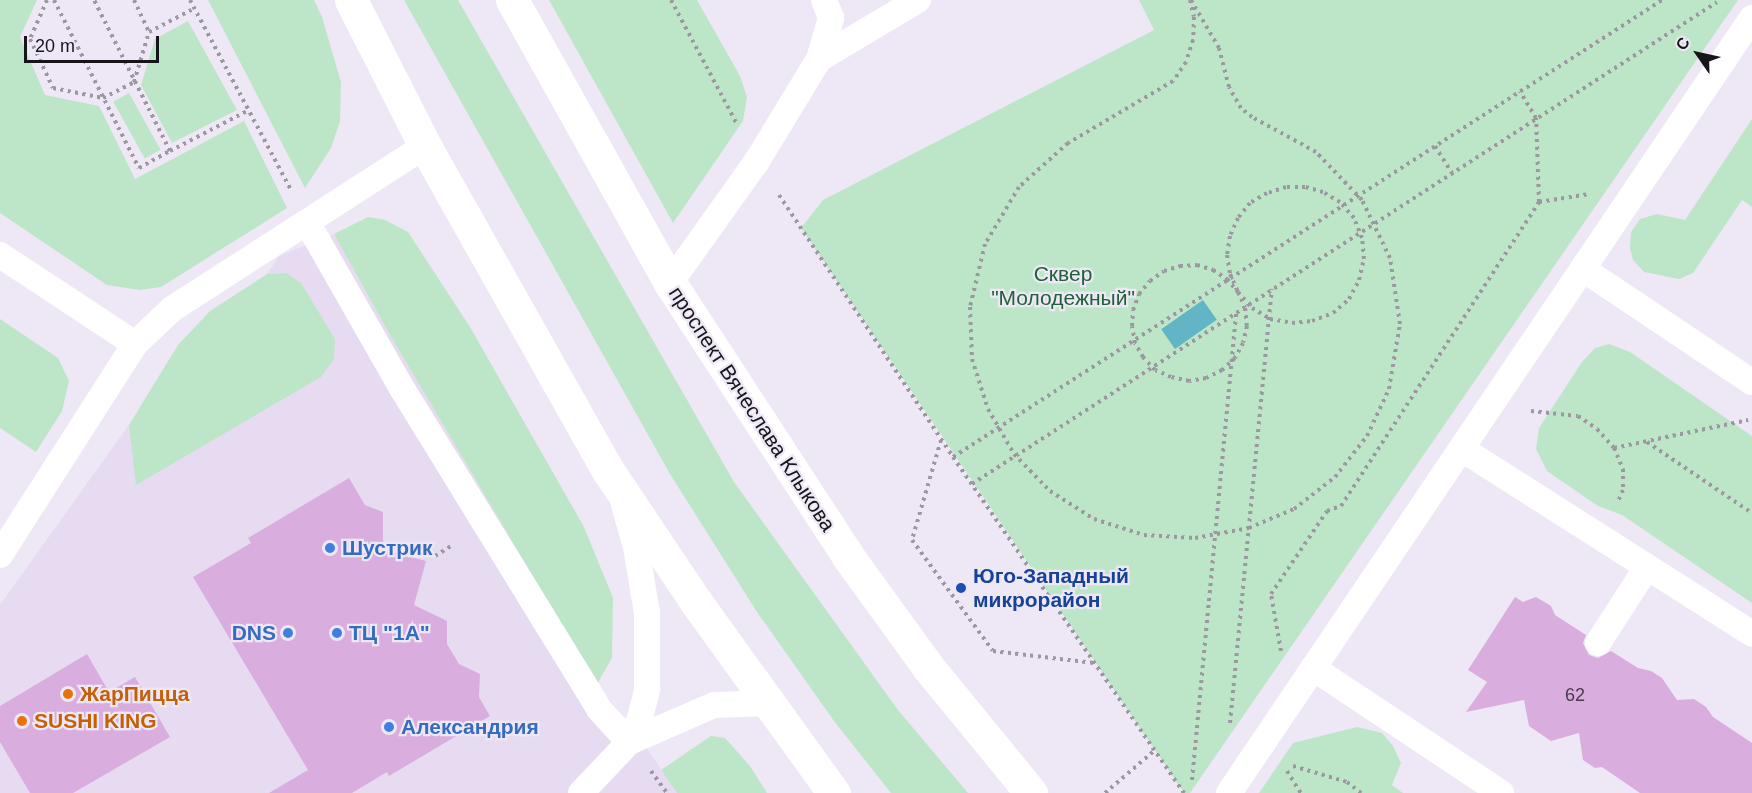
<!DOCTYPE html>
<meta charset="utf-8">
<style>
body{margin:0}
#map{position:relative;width:1752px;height:793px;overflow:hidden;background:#eee7f5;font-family:Helvetica,sans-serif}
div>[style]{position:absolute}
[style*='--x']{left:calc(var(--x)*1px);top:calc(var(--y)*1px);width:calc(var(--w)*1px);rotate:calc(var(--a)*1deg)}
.built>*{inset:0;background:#e6dbf0}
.green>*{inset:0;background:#bde6c8;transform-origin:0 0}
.water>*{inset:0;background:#62b5c5;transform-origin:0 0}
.building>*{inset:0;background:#daaddf}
.path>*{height:4px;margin-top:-2px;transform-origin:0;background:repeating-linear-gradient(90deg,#9d97a2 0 3px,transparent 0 7.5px)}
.lane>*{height:26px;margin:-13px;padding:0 13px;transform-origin:13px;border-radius:13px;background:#fff}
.primary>*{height:33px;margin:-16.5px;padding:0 16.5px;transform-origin:16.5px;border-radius:16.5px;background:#fff}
.dots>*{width:16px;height:16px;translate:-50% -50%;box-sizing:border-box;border:3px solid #eee7f5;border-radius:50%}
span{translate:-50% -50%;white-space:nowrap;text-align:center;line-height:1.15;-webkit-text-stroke:4.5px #eee7f5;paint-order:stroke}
.number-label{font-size:18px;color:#483b4b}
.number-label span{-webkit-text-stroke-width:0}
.park-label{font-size:21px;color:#21613a}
.street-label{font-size:21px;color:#18151a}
.shop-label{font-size:21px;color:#366cbe;font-weight:700}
.left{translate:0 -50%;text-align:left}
.right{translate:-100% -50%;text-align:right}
.transit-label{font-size:21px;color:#164399;font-weight:700}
.food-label{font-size:21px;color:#c56008;font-weight:700}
.north{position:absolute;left:1668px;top:24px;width:60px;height:60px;-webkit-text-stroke:4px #eee7f5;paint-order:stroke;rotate:304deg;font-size:16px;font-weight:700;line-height:24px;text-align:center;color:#18151a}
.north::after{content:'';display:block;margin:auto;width:21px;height:27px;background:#18151a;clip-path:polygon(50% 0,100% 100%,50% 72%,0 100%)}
.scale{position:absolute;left:24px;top:36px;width:135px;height:27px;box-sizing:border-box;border:3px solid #18151a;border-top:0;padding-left:8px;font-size:18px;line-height:21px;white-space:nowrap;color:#18151a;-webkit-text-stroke:4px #eee7f5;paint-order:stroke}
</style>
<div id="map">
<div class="built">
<i style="clip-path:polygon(334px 234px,390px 335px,597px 684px,644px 744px,677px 793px,0 793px,0 605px,129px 425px,137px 485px,286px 273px,267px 274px,279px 256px)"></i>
</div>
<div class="green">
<i style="clip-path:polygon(0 0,37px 0,20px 37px,45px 95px,99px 106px,135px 179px,244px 121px,287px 208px,161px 287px,140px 290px,107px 285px,0 213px)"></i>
<i style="clip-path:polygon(208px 0,314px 0,322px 17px,341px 82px,340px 121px,331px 148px,305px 188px)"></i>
<i style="clip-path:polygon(404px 0,458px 0,734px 482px,898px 710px,968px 793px,891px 793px,834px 721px,757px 612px,670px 474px)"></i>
<i style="clip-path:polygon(549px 0,697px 0,740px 76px,747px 97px,743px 121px,673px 223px)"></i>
<i style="clip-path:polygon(1139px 0,1738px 0,1190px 793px,1184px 793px,801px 228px,823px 200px,1154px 30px)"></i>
<i style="clip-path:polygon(188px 21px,237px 110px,172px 143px,141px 85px,155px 39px)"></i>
<i style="left:129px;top:93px;width:65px;height:18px;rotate:61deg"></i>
<i style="clip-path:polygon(1752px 119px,1752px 207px,1742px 200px,1693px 273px,1679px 279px,1644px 272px,1633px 260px,1630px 248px,1631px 232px,1640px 219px,1657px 214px,1685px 220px)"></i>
<i style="clip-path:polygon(368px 217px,385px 220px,408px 232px,470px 327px,584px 527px,613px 598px,612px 658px,597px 684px,390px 335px,334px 234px)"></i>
<i style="clip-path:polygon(286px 273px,301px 283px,335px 339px,334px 359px,321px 377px,136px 485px,129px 425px,178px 345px,210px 311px,267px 274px)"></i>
<i style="clip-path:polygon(0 319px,58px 358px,69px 381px,62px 411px,36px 452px,0 428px)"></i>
<i style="clip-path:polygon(1609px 344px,1630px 352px,1752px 436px,1752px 603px,1622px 515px,1598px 506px,1547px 471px,1536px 449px,1539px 428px,1582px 362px,1595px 348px)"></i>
<i style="clip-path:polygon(1357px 727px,1382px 733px,1393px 746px,1401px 763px,1392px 785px,1403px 793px,1259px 793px,1293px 743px)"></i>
<i style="clip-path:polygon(711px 736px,725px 738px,750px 766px,767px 793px,677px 793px,661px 770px)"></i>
</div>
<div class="water">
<i style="left:1203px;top:300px;width:24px;height:51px;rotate:55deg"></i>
</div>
<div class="building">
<i style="clip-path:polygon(349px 478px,365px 505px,383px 512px,383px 550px,426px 561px,414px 605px,447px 621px,447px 644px,459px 664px,480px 674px,479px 697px,490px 716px,389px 776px,387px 772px,352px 793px,269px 793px,308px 770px,193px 577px,251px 543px,248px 538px)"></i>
<i style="clip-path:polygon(1515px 597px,1523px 602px,1536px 597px,1551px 606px,1555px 615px,1586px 635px,1583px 643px,1589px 655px,1598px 658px,1611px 651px,1638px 668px,1651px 671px,1662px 678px,1677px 700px,1694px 699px,1706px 707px,1713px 717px,1752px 743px,1752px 793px,1640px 793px,1602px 767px,1595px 768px,1583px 760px,1579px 733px,1551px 741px,1529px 726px,1524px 700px,1466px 712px,1487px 682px,1468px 670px)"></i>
<i style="clip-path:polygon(87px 654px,109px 692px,135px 677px,170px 737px,73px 793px,30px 793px,0 742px,0 706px)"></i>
</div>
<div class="path">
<i style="--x:47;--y:0;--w:43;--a:113.6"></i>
<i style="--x:30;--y:39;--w:54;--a:64.9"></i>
<i style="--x:53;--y:88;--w:51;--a:11.3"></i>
<i style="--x:103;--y:98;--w:35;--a:-27"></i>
<i style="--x:134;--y:82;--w:52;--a:-73.3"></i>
<i style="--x:149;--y:32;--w:52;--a:-27.6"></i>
<i style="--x:54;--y:0;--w:188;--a:63.2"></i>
<i style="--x:139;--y:168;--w:35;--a:-29"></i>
<i style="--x:170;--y:151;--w:169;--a:-116.7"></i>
<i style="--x:134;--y:0;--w:35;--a:65"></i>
<i style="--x:190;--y:0;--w:215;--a:62"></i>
<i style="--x:671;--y:0;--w:140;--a:62"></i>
<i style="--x:1190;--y:0;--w:17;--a:77"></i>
<i style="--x:1194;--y:17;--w:23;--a:92"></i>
<i style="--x:1193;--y:40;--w:23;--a:108"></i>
<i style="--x:1186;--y:62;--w:23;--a:124"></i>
<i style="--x:1173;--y:81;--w:122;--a:149.4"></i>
<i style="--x:1068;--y:143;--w:66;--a:138.1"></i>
<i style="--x:1019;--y:187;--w:66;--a:120.8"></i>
<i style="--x:985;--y:244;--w:65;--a:103.4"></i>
<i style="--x:970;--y:307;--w:52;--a:87.8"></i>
<i style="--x:972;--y:359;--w:52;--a:72.3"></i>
<i style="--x:988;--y:409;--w:52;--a:60"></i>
<i style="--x:1014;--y:454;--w:52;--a:45.8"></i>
<i style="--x:1050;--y:491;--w:52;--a:32.5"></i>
<i style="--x:1094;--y:519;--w:52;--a:17.7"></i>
<i style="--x:1144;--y:535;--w:51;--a:3.4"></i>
<i style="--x:1195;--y:538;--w:55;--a:-10.5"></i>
<i style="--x:1249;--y:528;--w:49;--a:-22.9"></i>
<i style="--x:1294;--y:509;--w:52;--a:-38"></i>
<i style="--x:1335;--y:477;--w:52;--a:-52"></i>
<i style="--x:1367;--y:436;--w:52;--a:-64.9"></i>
<i style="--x:1389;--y:389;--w:66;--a:-80.4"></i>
<i style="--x:1400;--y:324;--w:67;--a:-98.6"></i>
<i style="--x:1390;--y:258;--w:64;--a:-115.8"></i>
<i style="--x:1362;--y:200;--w:66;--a:-133.8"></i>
<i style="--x:1316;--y:152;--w:73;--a:-151.3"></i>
<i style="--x:1252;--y:117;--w:14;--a:-141"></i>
<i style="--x:1241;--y:108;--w:24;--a:-120"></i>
<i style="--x:1229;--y:87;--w:40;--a:-104.4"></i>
<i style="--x:1219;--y:48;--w:56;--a:-120.3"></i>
<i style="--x:1435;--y:146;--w:32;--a:58"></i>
<i style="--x:170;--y:151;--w:89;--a:-27.4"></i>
<i style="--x:779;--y:195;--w:315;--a:56.4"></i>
<i style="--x:953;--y:457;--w:408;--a:55.5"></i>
<i style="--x:1539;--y:202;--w:51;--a:-9.1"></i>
<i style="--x:1238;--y:292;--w:17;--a:66"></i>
<i style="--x:1245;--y:308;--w:18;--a:84"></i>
<i style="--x:1247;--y:326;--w:17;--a:103"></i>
<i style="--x:1243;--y:343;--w:17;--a:118"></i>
<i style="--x:1235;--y:358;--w:18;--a:137"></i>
<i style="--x:1222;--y:370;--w:18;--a:153"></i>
<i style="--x:1206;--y:378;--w:17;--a:170"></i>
<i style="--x:1189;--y:381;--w:18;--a:-167"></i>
<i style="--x:1171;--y:377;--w:17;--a:-156"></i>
<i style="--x:1155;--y:370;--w:18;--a:-133"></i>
<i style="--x:1143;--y:357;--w:16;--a:-120"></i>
<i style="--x:1135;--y:343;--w:17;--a:-100"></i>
<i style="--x:1132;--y:326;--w:16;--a:-86"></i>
<i style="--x:1133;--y:310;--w:17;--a:-69"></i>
<i style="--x:1139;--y:294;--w:17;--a:-50"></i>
<i style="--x:1150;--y:281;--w:17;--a:-36"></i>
<i style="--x:1164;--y:271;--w:17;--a:-17"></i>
<i style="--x:1180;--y:266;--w:17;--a:-3"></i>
<i style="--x:1197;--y:265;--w:17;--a:17"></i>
<i style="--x:1213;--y:270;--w:17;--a:33"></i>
<i style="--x:1227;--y:279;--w:17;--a:50"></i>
<i style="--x:1238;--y:292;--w:21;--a:49"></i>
<i style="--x:1252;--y:308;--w:21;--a:31"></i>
<i style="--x:1270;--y:319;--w:22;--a:10"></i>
<i style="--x:1292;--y:323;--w:20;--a:-6"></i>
<i style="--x:1312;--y:321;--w:22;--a:-21"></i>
<i style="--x:1333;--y:313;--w:21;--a:-41"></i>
<i style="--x:1349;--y:299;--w:21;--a:-62"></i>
<i style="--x:1359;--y:280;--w:22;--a:-77"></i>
<i style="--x:1364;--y:259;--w:21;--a:-95"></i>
<i style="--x:1362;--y:238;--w:22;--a:-112"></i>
<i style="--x:1354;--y:218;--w:21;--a:-131"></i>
<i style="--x:1340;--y:202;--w:20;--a:-150"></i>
<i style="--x:1323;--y:192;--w:19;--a:-164"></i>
<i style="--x:1305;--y:187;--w:19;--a:180"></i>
<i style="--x:1286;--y:187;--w:20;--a:162"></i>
<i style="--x:1267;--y:193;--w:20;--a:150"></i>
<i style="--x:1250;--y:203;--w:19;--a:129"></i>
<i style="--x:1238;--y:218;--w:20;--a:114"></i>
<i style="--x:1230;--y:236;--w:19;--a:99"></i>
<i style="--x:1227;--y:255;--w:19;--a:81"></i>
<i style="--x:1230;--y:274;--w:20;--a:66"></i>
<i style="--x:1531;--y:411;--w:47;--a:6.1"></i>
<i style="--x:1578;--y:416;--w:23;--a:34"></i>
<i style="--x:1597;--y:429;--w:25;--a:48"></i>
<i style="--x:1614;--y:448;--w:23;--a:67"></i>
<i style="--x:1623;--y:469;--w:21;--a:90"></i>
<i style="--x:1623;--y:490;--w:15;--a:113"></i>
<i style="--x:941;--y:440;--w:104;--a:106.2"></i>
<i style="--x:912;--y:540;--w:137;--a:53.9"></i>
<i style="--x:993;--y:651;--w:102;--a:6.8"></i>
<i style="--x:1647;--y:442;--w:127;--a:34.1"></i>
<i style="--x:1614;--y:448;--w:137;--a:-11.8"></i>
<i style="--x:953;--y:457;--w:844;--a:-32.8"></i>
<i style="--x:972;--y:484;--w:887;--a:-32.9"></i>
<i style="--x:435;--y:556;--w:22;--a:-32"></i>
<i style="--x:1281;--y:651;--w:58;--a:-100"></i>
<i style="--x:1271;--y:594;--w:100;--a:-56"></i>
<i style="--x:1327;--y:511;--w:15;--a:-20"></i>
<i style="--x:1341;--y:506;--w:363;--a:-56.9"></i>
<i style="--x:1539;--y:202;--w:84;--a:-92"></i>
<i style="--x:1536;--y:118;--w:31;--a:-121"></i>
<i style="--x:1230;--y:723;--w:436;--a:-84.5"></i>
<i style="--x:1293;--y:766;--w:56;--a:16.5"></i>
<i style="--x:1347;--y:782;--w:18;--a:38"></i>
<i style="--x:651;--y:771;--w:27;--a:54"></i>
<i style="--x:1287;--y:771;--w:26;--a:58"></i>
<i style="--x:1192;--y:780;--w:469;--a:-84.6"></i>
<i style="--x:1105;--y:793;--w:66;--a:-40.7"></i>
</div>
<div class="lane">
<i style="--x:819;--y:59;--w:115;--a:-30.8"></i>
<i style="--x:307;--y:222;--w:193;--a:60.3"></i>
<i style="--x:403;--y:390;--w:374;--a:58.4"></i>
<i style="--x:599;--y:709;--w:45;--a:47.7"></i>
<i style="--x:629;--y:742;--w:93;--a:-23.5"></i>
<i style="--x:714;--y:705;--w:55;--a:-2.1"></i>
<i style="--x:0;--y:255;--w:162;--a:33.4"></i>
<i style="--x:1583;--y:269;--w:203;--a:33.8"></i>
<i style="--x:670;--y:283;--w:150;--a:-54.5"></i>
<i style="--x:757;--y:161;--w:119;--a:-58.7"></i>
<i style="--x:819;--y:59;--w:43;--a:-73.7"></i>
<i style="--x:831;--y:18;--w:19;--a:-111"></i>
<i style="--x:1462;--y:449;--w:344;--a:32.5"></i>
<i style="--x:0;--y:555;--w:250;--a:-57.4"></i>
<i style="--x:135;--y:344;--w:51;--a:-43.4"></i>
<i style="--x:172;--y:309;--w:301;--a:-32.8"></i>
<i style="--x:1598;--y:643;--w:90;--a:-57.2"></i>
<i style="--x:1313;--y:668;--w:226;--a:33.6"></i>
<i style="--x:581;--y:793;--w:70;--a:-46.7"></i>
<i style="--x:629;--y:742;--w:26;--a:-65"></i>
<i style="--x:640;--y:718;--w:30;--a:-76"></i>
<i style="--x:647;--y:689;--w:76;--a:-90"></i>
<i style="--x:647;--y:613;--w:67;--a:-99.5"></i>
<i style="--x:636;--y:547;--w:44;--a:-105.9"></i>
<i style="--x:1229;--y:793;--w:935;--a:-55.99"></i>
</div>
<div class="primary">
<i style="--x:351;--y:0;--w:164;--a:63.1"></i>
<i style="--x:425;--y:146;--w:374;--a:60.6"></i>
<i style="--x:609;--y:472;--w:156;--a:56.2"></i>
<i style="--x:696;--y:602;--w:236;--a:54.2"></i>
<i style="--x:512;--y:0;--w:324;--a:60.8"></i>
<i style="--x:670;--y:283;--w:325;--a:56.9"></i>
<i style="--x:847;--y:555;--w:138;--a:54.1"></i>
<i style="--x:928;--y:667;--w:163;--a:50.7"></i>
</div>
<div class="dots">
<i style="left:330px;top:548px;background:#3f7fe0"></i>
<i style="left:961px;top:588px;background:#1a4fb4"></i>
<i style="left:288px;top:633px;background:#3f7fe0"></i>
<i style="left:337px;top:633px;background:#3f7fe0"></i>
<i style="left:68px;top:694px;background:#e8710a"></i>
<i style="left:22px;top:721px;background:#e8710a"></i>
<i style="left:389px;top:727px;background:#3f7fe0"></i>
</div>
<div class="number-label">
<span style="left:1575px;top:695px">62</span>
</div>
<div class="park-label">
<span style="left:1063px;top:286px">Сквер<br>"Молодежный"</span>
</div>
<div class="street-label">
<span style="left:752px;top:409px;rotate:57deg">проспект Вячеслава Клыкова</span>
</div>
<div class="shop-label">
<span class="left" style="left:342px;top:548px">Шустрик</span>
<span class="right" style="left:276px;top:633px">DNS</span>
<span class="left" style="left:349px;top:633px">ТЦ "1А"</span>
<span class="left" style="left:401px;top:727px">Александрия</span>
</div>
<div class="transit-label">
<span class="left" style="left:973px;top:588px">Юго-Западный<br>микрорайон</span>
</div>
<div class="food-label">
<span class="left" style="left:80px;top:694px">ЖарПицца</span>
<span class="left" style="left:34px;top:721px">SUSHI KING</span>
</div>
<div class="north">С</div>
<div class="scale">20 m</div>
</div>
